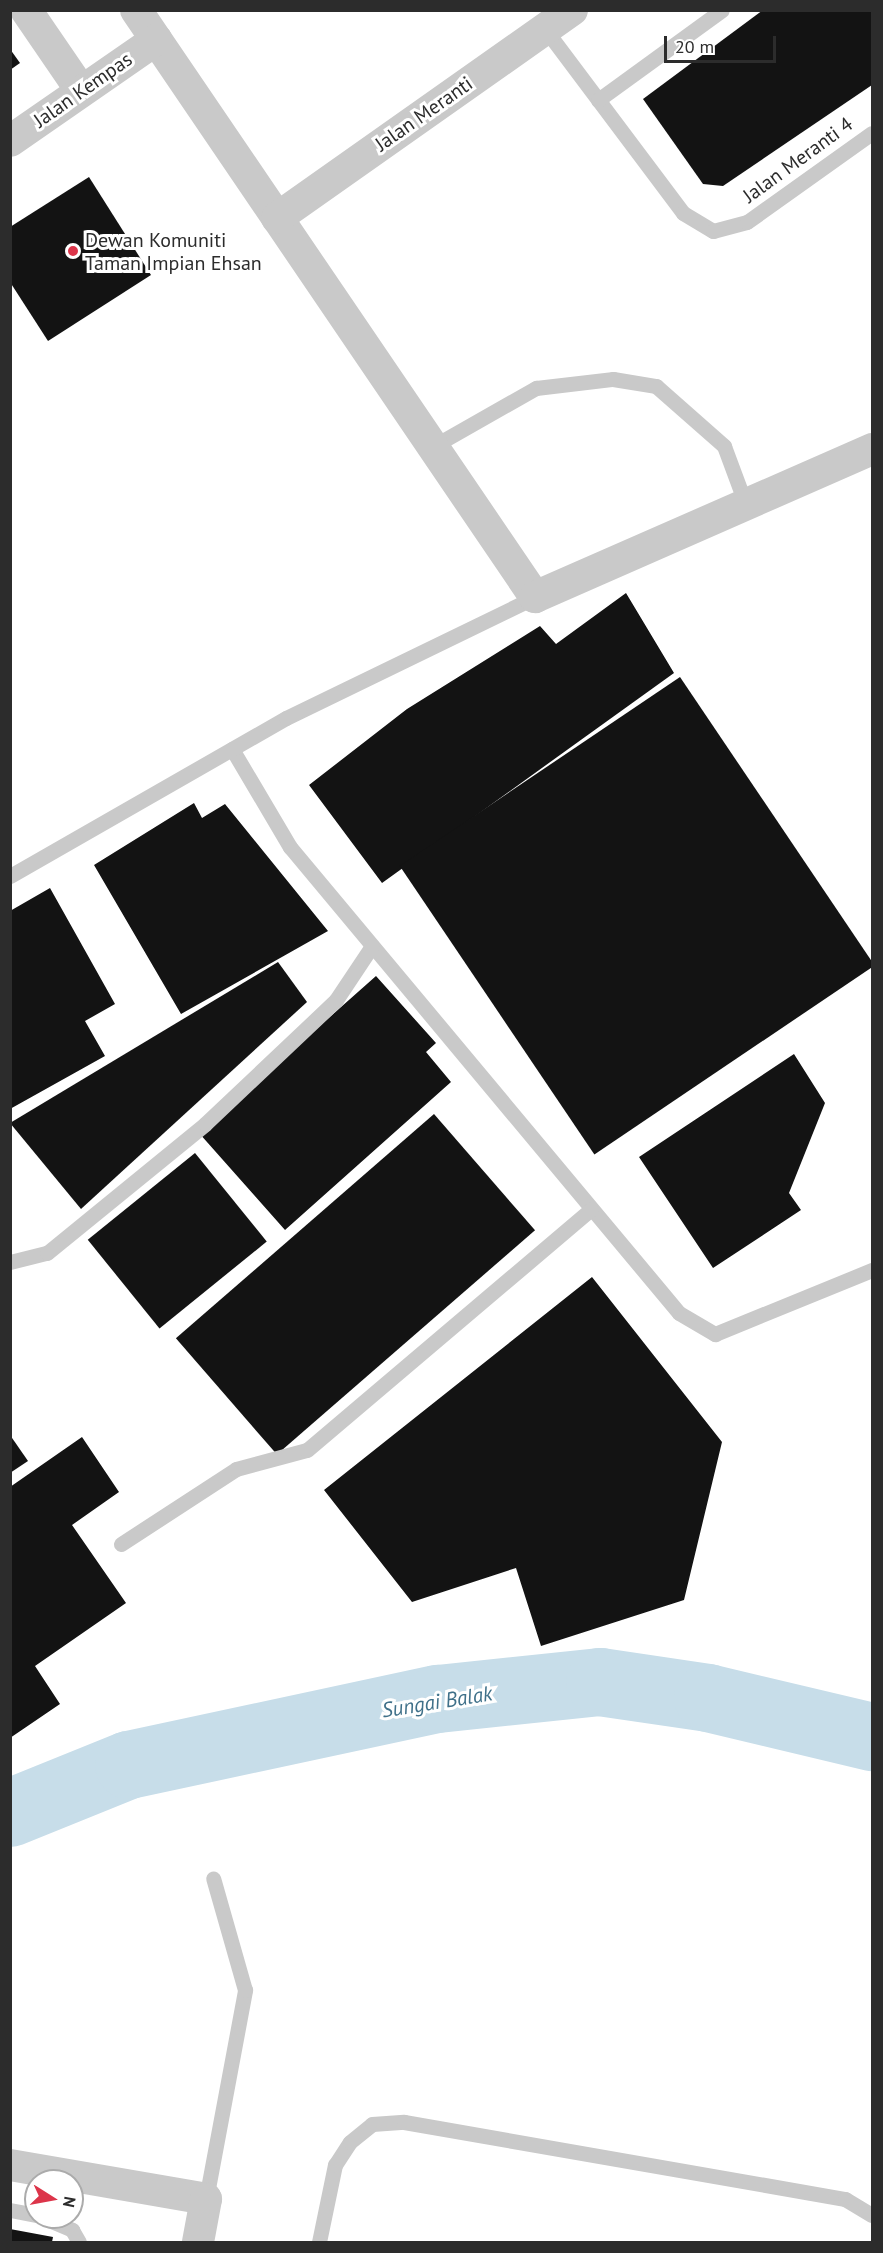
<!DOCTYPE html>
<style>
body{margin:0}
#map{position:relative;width:883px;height:2253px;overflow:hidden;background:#fff;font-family:"PT Sans",sans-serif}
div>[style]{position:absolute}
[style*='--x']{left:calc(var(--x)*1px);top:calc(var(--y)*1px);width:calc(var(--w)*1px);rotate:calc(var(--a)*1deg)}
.river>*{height:68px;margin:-34px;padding:0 34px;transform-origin:34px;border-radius:34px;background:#c7dde9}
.building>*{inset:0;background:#131313;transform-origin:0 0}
.service>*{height:15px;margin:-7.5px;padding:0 7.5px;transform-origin:7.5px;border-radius:7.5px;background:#c9c9c9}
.minor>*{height:32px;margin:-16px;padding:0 16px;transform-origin:16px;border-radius:16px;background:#c9c9c9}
.dots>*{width:16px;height:16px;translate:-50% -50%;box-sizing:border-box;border:3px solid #fff;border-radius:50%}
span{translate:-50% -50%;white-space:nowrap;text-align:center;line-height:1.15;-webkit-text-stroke:6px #fff;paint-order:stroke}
.street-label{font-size:20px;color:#2c2c2c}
.poi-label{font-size:20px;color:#2c2c2c}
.left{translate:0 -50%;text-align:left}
.water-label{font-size:21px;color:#3f7089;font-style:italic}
.frame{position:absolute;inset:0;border:12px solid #2c2c2c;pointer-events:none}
.north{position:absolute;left:24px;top:2169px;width:60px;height:60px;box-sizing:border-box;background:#fff;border:2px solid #ababab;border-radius:50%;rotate:101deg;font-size:16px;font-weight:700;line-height:24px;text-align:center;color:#2c2c2c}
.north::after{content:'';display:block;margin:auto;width:21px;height:27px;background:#dc354a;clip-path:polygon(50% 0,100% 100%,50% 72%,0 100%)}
.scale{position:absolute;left:664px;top:36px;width:112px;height:27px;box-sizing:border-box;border:3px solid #2c2c2c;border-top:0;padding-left:8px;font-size:18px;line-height:21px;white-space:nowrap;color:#2c2c2c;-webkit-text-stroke:4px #fff;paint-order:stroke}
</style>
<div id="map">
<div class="river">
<i style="--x:10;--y:1813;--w:128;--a:-22"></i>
<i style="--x:129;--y:1765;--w:316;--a:-12.1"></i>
<i style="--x:438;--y:1699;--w:163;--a:-6"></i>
<i style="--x:600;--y:1682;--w:109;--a:8.4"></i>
<i style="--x:708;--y:1698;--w:169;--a:13.4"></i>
</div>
<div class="building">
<i style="clip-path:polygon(763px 10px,872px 10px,872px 85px,723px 186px,703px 184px,643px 99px)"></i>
<i style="clip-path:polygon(10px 49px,20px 63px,10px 70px)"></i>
<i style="clip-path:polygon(89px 177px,151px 275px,48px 341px,10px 282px,10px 227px)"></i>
<i style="clip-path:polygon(626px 593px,674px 673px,382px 883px,309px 785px,407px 709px,540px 626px,556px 644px)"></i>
<i style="left:680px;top:677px;width:348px;height:338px;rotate:56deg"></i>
<i style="clip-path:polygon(194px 803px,202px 818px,225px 804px,328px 931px,181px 1014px,94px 865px)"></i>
<i style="clip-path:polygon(50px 888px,115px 1004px,85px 1021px,105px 1056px,10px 1109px,10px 911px)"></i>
<i style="clip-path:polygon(278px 962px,307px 1002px,81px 1209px,10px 1123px)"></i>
<i style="clip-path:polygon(376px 976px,436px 1043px,426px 1052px,451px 1082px,285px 1230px,199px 1133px)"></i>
<i style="clip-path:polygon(794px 1054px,825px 1103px,789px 1193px,801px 1210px,713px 1268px,639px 1157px)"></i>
<i style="left:434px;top:1114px;width:154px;height:342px;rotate:49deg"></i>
<i style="left:195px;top:1153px;width:114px;height:138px;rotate:51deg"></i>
<i style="clip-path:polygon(592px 1277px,722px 1442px,684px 1600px,541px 1646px,516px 1568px,412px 1602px,324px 1490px)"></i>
<i style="clip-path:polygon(10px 1435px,28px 1461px,10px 1473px)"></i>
<i style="clip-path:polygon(82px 1437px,119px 1492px,72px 1525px,126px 1603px,35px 1666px,60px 1704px,10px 1738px,10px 1487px)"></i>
<i style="clip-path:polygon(10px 2229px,53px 2237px,52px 2242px,10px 2242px)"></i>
</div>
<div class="service">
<i style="--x:545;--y:29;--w:230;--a:53.1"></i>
<i style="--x:683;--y:213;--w:35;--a:31"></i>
<i style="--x:713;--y:231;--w:35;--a:-15"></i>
<i style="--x:747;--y:222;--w:153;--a:-35.5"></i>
<i style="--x:598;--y:100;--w:153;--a:-36"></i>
<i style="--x:432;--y:447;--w:120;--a:-29.6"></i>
<i style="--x:536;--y:388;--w:78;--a:-6.7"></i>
<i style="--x:613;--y:379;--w:44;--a:9.2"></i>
<i style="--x:656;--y:386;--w:91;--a:41.4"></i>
<i style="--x:724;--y:446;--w:63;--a:69.6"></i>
<i style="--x:232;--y:749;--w:114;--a:59.4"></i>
<i style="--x:290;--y:847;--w:607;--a:50.15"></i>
<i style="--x:679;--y:1313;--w:42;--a:30.3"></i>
<i style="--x:715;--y:1334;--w:170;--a:-22.2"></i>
<i style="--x:10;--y:876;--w:318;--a:-29.8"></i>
<i style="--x:286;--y:718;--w:277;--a:-25.9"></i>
<i style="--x:10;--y:1262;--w:38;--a:-14"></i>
<i style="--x:47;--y:1253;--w:204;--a:-39.2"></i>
<i style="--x:205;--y:1124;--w:180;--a:-43.4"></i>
<i style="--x:336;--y:1000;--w:65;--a:-56.3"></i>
<i style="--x:121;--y:1544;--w:137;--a:-33.1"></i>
<i style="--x:236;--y:1469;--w:73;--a:-15"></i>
<i style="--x:307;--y:1450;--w:372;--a:-40.3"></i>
<i style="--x:206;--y:2199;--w:213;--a:-79.4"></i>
<i style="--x:245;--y:1990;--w:116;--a:-105.9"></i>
<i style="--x:10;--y:2210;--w:26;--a:11"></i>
<i style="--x:42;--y:2217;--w:33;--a:23"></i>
<i style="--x:72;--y:2230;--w:14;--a:60"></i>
<i style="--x:319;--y:2242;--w:79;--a:-78.3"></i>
<i style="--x:335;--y:2165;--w:27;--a:-57"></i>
<i style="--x:350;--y:2142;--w:28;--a:-39"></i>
<i style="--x:372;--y:2124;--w:32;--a:-4"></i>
<i style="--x:404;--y:2122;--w:448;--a:9.9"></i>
<i style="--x:845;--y:2199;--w:31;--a:31"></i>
</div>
<div class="minor">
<i style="--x:26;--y:10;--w:96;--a:55.6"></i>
<i style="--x:136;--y:10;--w:710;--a:55.79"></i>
<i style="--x:535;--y:597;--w:368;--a:-23.7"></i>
<i style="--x:10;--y:141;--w:178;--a:-34.7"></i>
<i style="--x:277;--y:218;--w:361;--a:-35.2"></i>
<i style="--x:10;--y:2165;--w:199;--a:9.8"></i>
<i style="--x:206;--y:2199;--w:44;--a:100.5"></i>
</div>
<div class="dots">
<i style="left:73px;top:251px;background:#dc354a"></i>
</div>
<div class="street-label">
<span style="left:83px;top:90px;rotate:-35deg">Jalan Kempas</span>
<span style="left:424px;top:114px;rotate:-35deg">Jalan Meranti</span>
<span style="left:798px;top:160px;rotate:-36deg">Jalan Meranti 4</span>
</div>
<div class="poi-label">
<span class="left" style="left:85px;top:252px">Dewan Komuniti<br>Taman Impian Ehsan</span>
</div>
<div class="water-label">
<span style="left:437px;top:1702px;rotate:-9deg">Sungai Balak</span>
</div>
<div class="frame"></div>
<div class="north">N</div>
<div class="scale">20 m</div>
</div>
